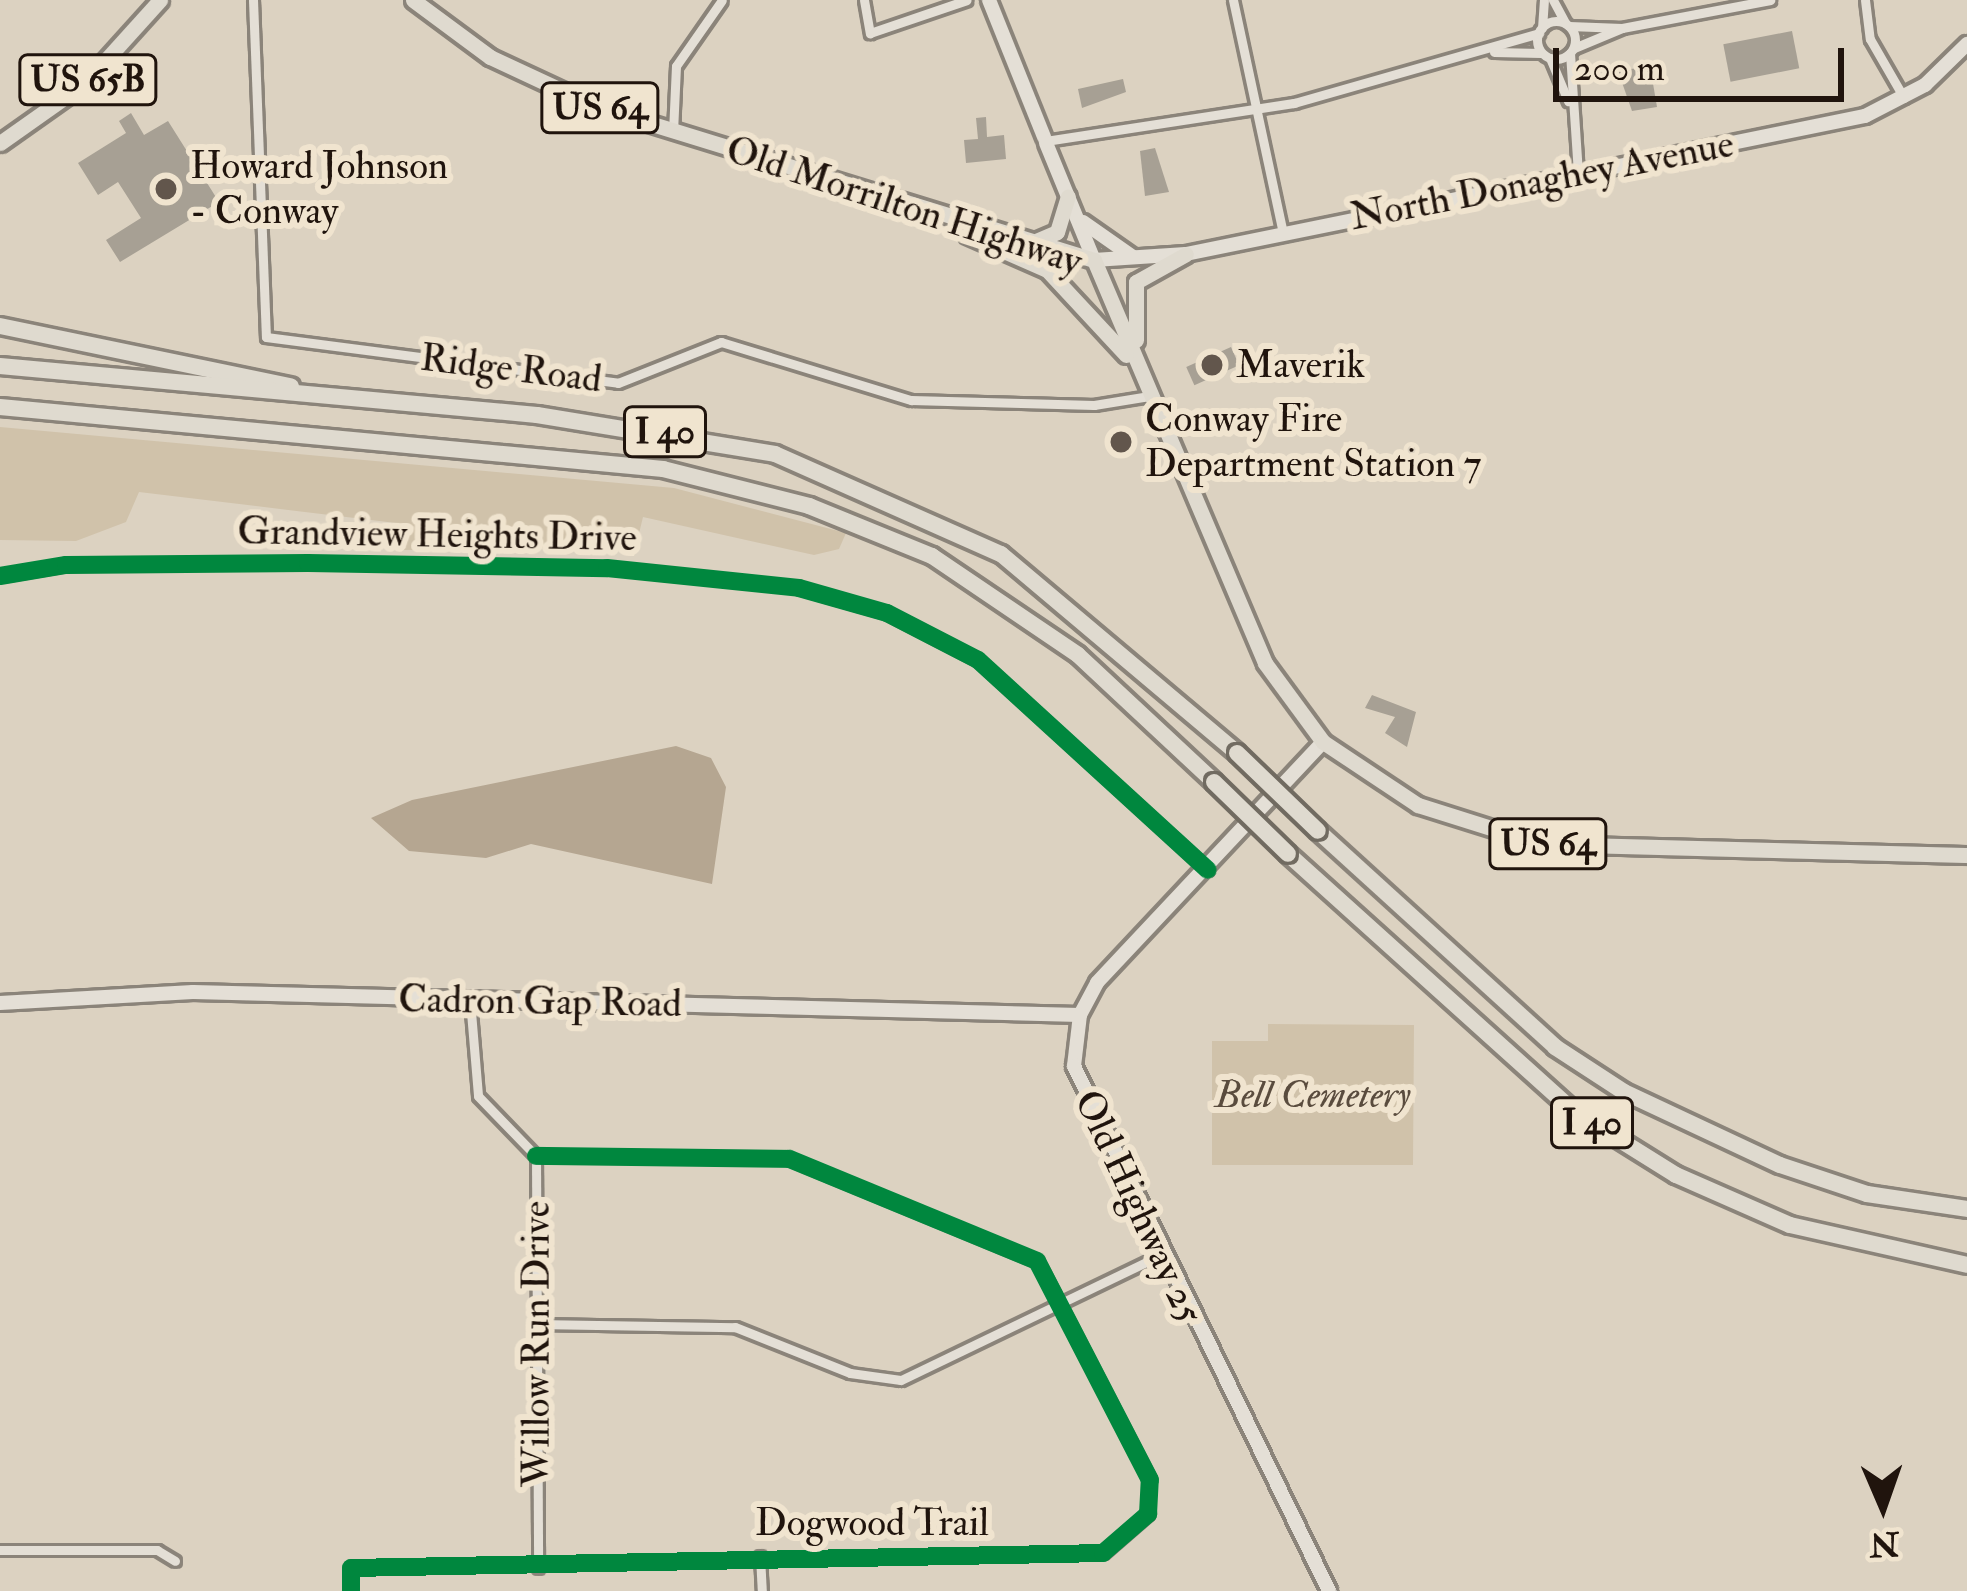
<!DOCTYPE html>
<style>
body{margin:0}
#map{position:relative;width:1967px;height:1591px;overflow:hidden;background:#dcd2c1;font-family:"IM FELL Double Pica",serif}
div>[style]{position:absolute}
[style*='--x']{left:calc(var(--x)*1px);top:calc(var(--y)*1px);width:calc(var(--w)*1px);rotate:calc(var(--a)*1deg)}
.green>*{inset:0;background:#d0c2aa}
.water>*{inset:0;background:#b5a691}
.building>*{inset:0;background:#a7a094;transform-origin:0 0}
.roads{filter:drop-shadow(3px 0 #8b847a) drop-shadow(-3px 0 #8b847a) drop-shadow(0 3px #8b847a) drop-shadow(0 -3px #8b847a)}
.street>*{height:9px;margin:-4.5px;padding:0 4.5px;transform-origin:4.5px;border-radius:4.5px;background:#e4dfd6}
.street>.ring{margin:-4.5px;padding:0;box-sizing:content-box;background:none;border:9px solid #e4dfd6;border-radius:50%}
.secondary>*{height:14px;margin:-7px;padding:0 7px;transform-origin:7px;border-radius:7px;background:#e4dfd6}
.primary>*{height:15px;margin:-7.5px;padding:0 7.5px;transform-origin:7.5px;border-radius:7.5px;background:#dfdacf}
.highway>*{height:16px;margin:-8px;padding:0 8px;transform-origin:8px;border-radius:8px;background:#dfdacf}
.bridges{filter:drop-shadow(3px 0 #716b61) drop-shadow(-3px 0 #716b61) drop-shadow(0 3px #716b61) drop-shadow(0 -3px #716b61)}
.highway-bridge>*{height:16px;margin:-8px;padding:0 8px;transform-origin:8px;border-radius:8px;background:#dfdacf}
.cycleway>*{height:18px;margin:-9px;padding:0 9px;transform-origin:9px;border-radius:9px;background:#00873e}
.dots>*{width:33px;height:33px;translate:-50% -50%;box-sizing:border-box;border:6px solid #f0e4cf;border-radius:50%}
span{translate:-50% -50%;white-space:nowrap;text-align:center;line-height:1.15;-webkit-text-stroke:12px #f0e4cf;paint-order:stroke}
.shield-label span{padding:3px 9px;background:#f0e4cf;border:3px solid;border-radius:9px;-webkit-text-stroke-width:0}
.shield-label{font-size:36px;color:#20140d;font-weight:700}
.poi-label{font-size:39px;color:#20140d}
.left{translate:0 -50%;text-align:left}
.street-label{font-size:39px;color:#20140d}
.park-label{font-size:39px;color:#5a4c3e;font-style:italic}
.north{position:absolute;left:1823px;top:1447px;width:120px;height:120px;-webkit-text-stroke:9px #f0e4cf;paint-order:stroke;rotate:178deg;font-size:33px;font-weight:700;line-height:48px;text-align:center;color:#20140d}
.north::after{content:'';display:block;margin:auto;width:42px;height:54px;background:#20140d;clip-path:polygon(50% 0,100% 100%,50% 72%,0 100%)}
.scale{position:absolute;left:1553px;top:48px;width:291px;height:54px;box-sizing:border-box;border:6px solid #20140d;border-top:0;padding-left:15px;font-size:36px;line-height:42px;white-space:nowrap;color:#20140d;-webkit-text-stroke:9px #f0e4cf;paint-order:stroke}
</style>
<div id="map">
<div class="green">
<i style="clip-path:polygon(0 427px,674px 488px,846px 533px,839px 549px,814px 555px,643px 517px,636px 546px,404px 550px,396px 523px,139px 492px,126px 522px,76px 541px,0 540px)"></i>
<i style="clip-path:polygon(1268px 1024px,1414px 1025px,1413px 1165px,1212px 1165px,1212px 1041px,1268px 1041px)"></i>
</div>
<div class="water">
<i style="clip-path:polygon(676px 746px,711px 758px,726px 787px,712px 884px,531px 844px,486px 858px,409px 851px,371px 818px,412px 800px)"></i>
</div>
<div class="building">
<i style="left:1792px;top:31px;width:38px;height:70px;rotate:79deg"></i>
<i style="clip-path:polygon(1650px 66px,1657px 107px,1632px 111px,1618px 71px)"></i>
<i style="clip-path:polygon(1123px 79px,1126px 92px,1082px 108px,1078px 89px)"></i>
<i style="clip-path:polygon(131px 113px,144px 135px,168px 121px,219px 202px,120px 262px,106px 240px,141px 218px,118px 182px,98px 195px,78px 163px,126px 133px,119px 121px)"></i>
<i style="clip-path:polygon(986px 117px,987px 137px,1004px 135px,1006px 159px,966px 163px,964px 140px,978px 139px,976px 118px)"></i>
<i style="clip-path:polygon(1155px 148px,1169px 192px,1145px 196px,1140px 151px)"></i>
<i style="left:1231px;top:347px;width:20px;height:49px;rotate:66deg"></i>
<i style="clip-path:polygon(1372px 695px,1416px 712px,1407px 747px,1385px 733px,1395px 717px,1365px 708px)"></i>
</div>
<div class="roads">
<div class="street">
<i style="--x:253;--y:0;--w:337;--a:87.8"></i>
<i style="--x:266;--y:337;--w:355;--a:7.4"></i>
<i style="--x:618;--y:383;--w:111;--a:-21.7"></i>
<i style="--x:721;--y:342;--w:199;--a:17"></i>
<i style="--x:911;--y:400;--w:183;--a:1.6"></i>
<i style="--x:1094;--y:405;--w:56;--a:-9.3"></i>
<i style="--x:864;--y:0;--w:34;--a:80"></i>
<i style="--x:870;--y:33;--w:102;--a:-18.8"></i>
<i style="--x:1233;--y:0;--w:238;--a:77.9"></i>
<i style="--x:1553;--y:0;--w:26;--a:62"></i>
<i style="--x:1865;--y:0;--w:39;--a:83"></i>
<i style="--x:1870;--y:39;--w:68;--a:60"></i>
<i class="ring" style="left:1537px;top:21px;width:29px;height:29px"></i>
<i style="--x:1569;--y:26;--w:53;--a:2.2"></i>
<i style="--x:1542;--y:28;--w:28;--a:-86"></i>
<i style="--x:1574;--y:48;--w:52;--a:-22.6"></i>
<i style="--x:1622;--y:28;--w:151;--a:-10.7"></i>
<i style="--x:1494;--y:52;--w:47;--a:1.2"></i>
<i style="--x:1570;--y:53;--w:120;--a:86.2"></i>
<i style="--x:1550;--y:58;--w:47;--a:67.3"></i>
<i style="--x:673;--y:132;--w:66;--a:-87.4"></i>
<i style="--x:676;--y:66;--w:80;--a:-55.1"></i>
<i style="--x:1045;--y:141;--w:252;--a:-8.7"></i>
<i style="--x:1294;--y:103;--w:255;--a:-15.9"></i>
<i style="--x:0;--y:576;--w:67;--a:-9.5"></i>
<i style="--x:66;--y:565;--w:242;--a:-0.5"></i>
<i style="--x:308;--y:563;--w:299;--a:1"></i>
<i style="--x:607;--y:568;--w:193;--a:5.9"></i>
<i style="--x:799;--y:588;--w:91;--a:15.9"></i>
<i style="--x:887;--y:613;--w:102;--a:27.3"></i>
<i style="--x:978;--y:660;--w:311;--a:42.4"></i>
<i style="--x:470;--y:1000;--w:96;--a:85.2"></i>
<i style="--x:478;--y:1096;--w:83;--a:46"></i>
<i style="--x:536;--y:1156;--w:412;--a:89.7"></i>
<i style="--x:536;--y:1324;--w:199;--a:0.9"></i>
<i style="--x:735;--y:1327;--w:124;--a:21.8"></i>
<i style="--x:850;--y:1373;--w:51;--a:7.8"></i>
<i style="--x:901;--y:1380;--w:286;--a:-25.7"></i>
<i style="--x:0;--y:1550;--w:157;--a:0"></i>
<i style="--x:157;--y:1550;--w:21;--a:31"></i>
<i style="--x:760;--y:1556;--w:35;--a:87"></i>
<i style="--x:351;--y:1591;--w:23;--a:-90"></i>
<i style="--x:351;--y:1568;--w:752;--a:-1.14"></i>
<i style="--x:1103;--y:1553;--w:60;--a:-40.9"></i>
<i style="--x:1148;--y:1514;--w:34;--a:-87"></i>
<i style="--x:1150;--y:1480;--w:246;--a:-117.3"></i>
<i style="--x:1037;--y:1261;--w:268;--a:-157.6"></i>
<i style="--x:789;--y:1159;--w:253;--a:-179.3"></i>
</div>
<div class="secondary">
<i style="--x:989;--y:0;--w:148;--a:68.1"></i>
<i style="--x:1046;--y:143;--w:126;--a:67.7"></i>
<i style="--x:1094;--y:260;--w:92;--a:-3.7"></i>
<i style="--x:1186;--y:254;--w:693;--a:-11.49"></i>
<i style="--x:1865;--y:116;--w:68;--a:-27.3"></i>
<i style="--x:1925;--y:85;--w:59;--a:-44.3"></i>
<i style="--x:1083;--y:222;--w:61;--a:35"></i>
<i style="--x:1323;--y:742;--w:330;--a:133.2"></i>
<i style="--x:1097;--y:983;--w:36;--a:118"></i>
<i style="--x:1080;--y:1015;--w:51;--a:96.7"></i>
<i style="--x:1074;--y:1066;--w:584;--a:64.09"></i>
<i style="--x:0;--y:1003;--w:193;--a:-3.3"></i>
<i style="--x:193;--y:992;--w:887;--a:1.49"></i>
</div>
<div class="primary">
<i style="--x:413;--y:0;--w:96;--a:36.5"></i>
<i style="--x:490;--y:57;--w:118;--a:25"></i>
<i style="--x:597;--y:107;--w:520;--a:17.11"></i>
<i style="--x:1094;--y:260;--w:438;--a:67"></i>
<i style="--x:1265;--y:663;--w:98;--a:53.7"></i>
<i style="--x:1323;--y:742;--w:114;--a:33.6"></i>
<i style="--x:1418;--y:805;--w:130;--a:17.5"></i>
<i style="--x:1542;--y:844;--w:425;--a:1.5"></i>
<i style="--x:0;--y:143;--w:104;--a:-35.2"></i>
<i style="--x:85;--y:83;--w:112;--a:-47.9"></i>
<i style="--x:967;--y:235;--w:87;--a:23.6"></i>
<i style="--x:1047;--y:270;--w:116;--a:47.1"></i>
<i style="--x:1029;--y:244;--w:30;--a:-23"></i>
<i style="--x:1057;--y:232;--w:37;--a:-73"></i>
<i style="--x:1136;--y:340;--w:58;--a:-90"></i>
<i style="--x:1136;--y:282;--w:57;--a:-29.2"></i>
</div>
<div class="highway">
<i style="--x:0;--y:326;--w:297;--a:11.7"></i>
<i style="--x:0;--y:366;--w:539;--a:5.21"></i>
<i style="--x:537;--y:415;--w:241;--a:9.3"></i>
<i style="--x:775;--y:454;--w:247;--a:23.9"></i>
<i style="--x:1001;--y:554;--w:309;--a:40.1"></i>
<i style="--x:0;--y:407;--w:666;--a:5.34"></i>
<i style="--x:663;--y:469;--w:151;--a:14.2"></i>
<i style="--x:809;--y:506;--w:133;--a:22.1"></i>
<i style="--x:932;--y:556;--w:176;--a:34.1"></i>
<i style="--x:1078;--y:655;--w:186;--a:43"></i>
<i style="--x:1318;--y:831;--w:321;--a:42.3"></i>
<i style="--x:1555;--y:1047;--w:82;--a:33.1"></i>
<i style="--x:1624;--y:1092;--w:172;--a:25.1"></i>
<i style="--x:1780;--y:1165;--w:92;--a:18.4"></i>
<i style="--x:1867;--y:1194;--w:101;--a:8.5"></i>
<i style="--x:1288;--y:854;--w:386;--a:42"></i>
<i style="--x:1575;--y:1112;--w:119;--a:32"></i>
<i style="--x:1676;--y:1175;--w:124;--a:23.7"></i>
<i style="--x:1790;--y:1225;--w:181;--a:12.7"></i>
</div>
</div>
<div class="bridges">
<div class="highway-bridge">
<i style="--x:1237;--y:753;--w:112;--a:43.9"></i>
<i style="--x:1214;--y:782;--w:103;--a:44.2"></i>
</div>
</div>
<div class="cycleway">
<i style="--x:0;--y:576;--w:67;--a:-9.5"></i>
<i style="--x:66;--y:565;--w:242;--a:-0.5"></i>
<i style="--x:308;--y:563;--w:299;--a:1"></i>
<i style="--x:607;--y:568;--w:193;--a:5.9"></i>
<i style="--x:799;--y:588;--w:91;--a:15.9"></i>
<i style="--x:887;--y:613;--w:102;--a:27.3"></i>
<i style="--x:978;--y:660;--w:311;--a:42.4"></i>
<i style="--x:351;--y:1591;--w:23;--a:-90"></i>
<i style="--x:351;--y:1568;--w:752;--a:-1.14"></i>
<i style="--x:1103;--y:1553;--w:60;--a:-40.9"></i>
<i style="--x:1148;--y:1514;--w:34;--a:-87"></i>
<i style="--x:1150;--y:1480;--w:246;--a:-117.3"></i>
<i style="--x:1037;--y:1261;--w:268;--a:-157.6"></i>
<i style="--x:789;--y:1159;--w:253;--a:-179.3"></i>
</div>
<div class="dots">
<i style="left:166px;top:189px;background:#62564c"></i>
<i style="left:1212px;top:365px;background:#62564c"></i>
<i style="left:1121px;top:442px;background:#62564c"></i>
</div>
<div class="shield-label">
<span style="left:88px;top:80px">US 65B</span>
<span style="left:600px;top:108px">US 64</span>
<span style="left:665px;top:432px">I 40</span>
<span style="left:1548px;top:844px">US 64</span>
<span style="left:1592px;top:1123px">I 40</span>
</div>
<div class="poi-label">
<span class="left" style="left:190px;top:189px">Howard Johnson<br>- Conway</span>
<span class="left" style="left:1236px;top:365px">Maverik</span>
<span class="left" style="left:1145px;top:442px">Conway Fire<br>Department Station 7</span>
</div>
<div class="street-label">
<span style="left:1542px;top:181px;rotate:-11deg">North Donaghey Avenue</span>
<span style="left:904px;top:206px;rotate:18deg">Old Morrilton Highway</span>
<span style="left:511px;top:369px;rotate:7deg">Ridge Road</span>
<span style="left:437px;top:535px;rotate:1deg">Grandview Heights Drive</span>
<span style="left:540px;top:1002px;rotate:1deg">Cadron Gap Road</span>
<span style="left:1138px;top:1207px;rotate:65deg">Old Highway 25</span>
<span style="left:537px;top:1344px;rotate:-90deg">Willow Run Drive</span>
<span style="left:872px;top:1523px">Dogwood Trail</span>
</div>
<div class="park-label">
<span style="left:1313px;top:1095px">Bell Cemetery</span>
</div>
<div class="north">N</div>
<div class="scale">200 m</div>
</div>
